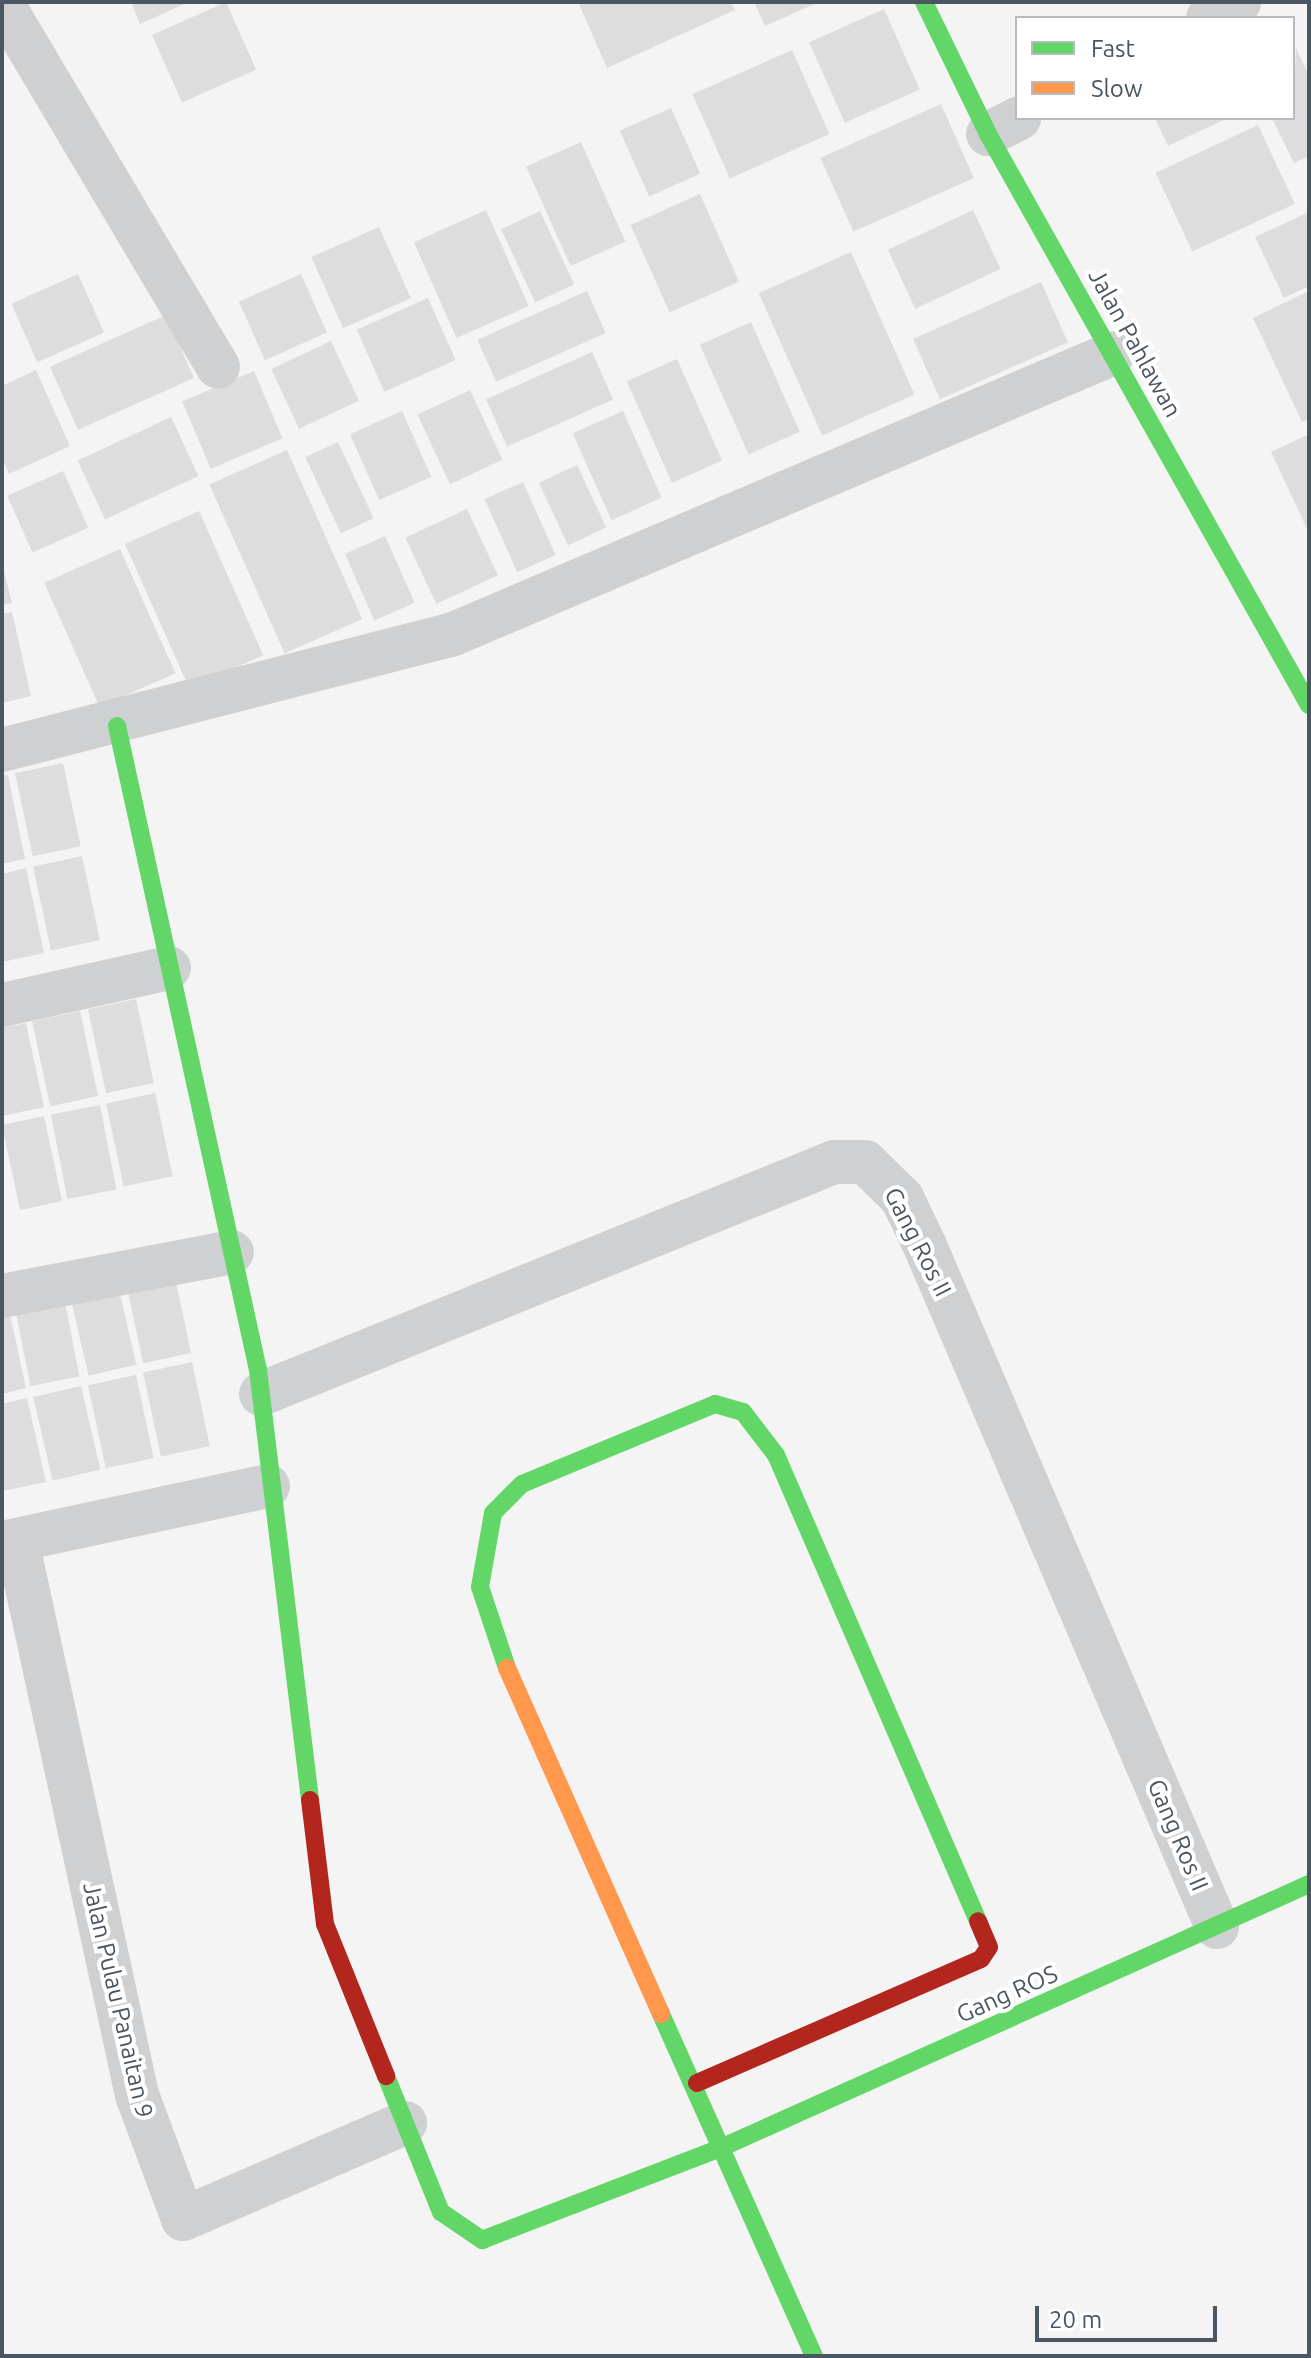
<!DOCTYPE html>
<style>
body{margin:0}
#map{position:relative;width:1311px;height:2358px;overflow:hidden;background:#f4f4f4;font-family:Ubuntu,sans-serif}
div>[style]{position:absolute}
[style*='--x']{left:calc(var(--x)*1px);top:calc(var(--y)*1px);width:calc(var(--w)*1px);rotate:calc(var(--a)*1deg)}
.building>*{inset:0;background:#ddddde;transform-origin:0 0}
.street>*{height:44px;margin:-22px;padding:0 22px;transform-origin:22px;border-radius:22px;background:#ced0d2}
.fast>*{height:18px;margin:-9px;padding:0 9px;transform-origin:9px;border-radius:9px;background:#63d668}
.slow>*{height:18px;margin:-9px;padding:0 9px;transform-origin:9px;border-radius:9px;background:#ff974d}
.jam>*{height:18px;margin:-9px;padding:0 9px;transform-origin:9px;border-radius:9px;background:#b3261e}
span{translate:-50% -50%;white-space:nowrap;text-align:center;line-height:1.15;-webkit-text-stroke:8px #fff;paint-order:stroke}
.street-label{font-size:24px;color:#4a5661}
.frame{position:absolute;inset:0;border:4px solid #4a5661;pointer-events:none}
.legend{position:absolute;left:1015px;top:16px;width:280px;height:104px;box-sizing:border-box;background:#fff;border:2px solid #b7bbc0;margin:0;padding:10px 14px;list-style:none;font-size:24px;color:#4a5661}
.legend li{display:flex;align-items:center;gap:16px;height:40px}
.legend b{width:40px;border:2px solid #b7bbc0}
.scale{position:absolute;left:1035px;top:2306px;width:182px;height:36px;box-sizing:border-box;border:4px solid #4a5661;border-top:0;padding-left:10px;font-size:24px;line-height:28px;white-space:nowrap;color:#4a5661;-webkit-text-stroke:6px #fff;paint-order:stroke}
</style>
<div id="map">
<div class="building">
<i style="clip-path:polygon(131px 2px,189px 2px,140px 24px)"></i>
<i style="left:226px;top:2px;width:74px;height:81px;rotate:66deg"></i>
<i style="clip-path:polygon(578px 2px,731px 2px,735px 10px,607px 68px)"></i>
<i style="clip-path:polygon(754px 2px,819px 2px,765px 26px)"></i>
<i style="left:884px;top:9px;width:88px;height:82px;rotate:66deg"></i>
<i style="clip-path:polygon(1296px 48px,1309px 76px,1309px 156px,1294px 163px,1272px 118px,1293px 118px)"></i>
<i style="left:792px;top:50px;width:92px;height:109px;rotate:66deg"></i>
<i style="left:941px;top:104px;width:81px;height:132px;rotate:66deg"></i>
<i style="left:671px;top:108px;width:72px;height:56px;rotate:66deg"></i>
<i style="clip-path:polygon(1155px 118px,1228px 118px,1168px 146px)"></i>
<i style="left:1258px;top:125px;width:87px;height:113px;rotate:65deg"></i>
<i style="left:581px;top:142px;width:109px;height:60px;rotate:66deg"></i>
<i style="left:700px;top:194px;width:96px;height:76px;rotate:66deg"></i>
<i style="left:486px;top:210px;width:105px;height:79px;rotate:66deg"></i>
<i style="left:973px;top:210px;width:65px;height:94px;rotate:65deg"></i>
<i style="left:540px;top:211px;width:81px;height:43px;rotate:65deg"></i>
<i style="clip-path:polygon(1309px 212px,1309px 286px,1284px 298px,1255px 237px)"></i>
<i style="left:379px;top:227px;width:78px;height:74px;rotate:66deg"></i>
<i style="left:851px;top:252px;width:156px;height:101px;rotate:66deg"></i>
<i style="left:78px;top:274px;width:64px;height:73px;rotate:66deg"></i>
<i style="left:301px;top:274px;width:64px;height:68px;rotate:66deg"></i>
<i style="left:1041px;top:282px;width:66px;height:140px;rotate:66deg"></i>
<i style="left:587px;top:291px;width:46px;height:120px;rotate:66deg"></i>
<i style="clip-path:polygon(1309px 291px,1309px 419px,1302px 422px,1253px 318px)"></i>
<i style="left:428px;top:298px;width:68px;height:78px;rotate:66deg"></i>
<i style="left:166px;top:315px;width:69px;height:127px;rotate:66deg"></i>
<i style="left:751px;top:322px;width:120px;height:56px;rotate:66deg"></i>
<i style="left:331px;top:341px;width:66px;height:66px;rotate:65deg"></i>
<i style="left:592px;top:352px;width:52px;height:116px;rotate:66deg"></i>
<i style="left:677px;top:359px;width:111px;height:55px;rotate:66deg"></i>
<i style="clip-path:polygon(36px 370px,70px 446px,9px 474px,2px 458px,2px 386px)"></i>
<i style="left:254px;top:371px;width:73px;height:78px;rotate:67deg"></i>
<i style="left:470px;top:390px;width:77px;height:58px;rotate:65deg"></i>
<i style="left:402px;top:411px;width:72px;height:57px;rotate:66deg"></i>
<i style="left:623px;top:411px;width:95px;height:55px;rotate:66deg"></i>
<i style="left:171px;top:417px;width:65px;height:103px;rotate:65deg"></i>
<i style="clip-path:polygon(1309px 434px,1309px 533px,1271px 452px)"></i>
<i style="left:338px;top:442px;width:84px;height:36px;rotate:65deg"></i>
<i style="left:287px;top:450px;width:185px;height:85px;rotate:66deg"></i>
<i style="left:577px;top:465px;width:69px;height:42px;rotate:65deg"></i>
<i style="left:63px;top:471px;width:62px;height:61px;rotate:66deg"></i>
<i style="left:523px;top:482px;width:80px;height:42px;rotate:66deg"></i>
<i style="left:467px;top:509px;width:73px;height:68px;rotate:65deg"></i>
<i style="left:199px;top:511px;width:158px;height:81px;rotate:66deg"></i>
<i style="left:385px;top:536px;width:73px;height:44px;rotate:66deg"></i>
<i style="left:120px;top:549px;width:136px;height:83px;rotate:66deg"></i>
<i style="clip-path:polygon(2px 563px,12px 603px,2px 605px)"></i>
<i style="clip-path:polygon(12px 612px,31px 696px,2px 703px,2px 614px)"></i>
<i style="left:63px;top:763px;width:85px;height:49px;rotate:78deg"></i>
<i style="clip-path:polygon(8px 775px,25px 859px,2px 864px,2px 776px)"></i>
<i style="left:82px;top:856px;width:86px;height:50px;rotate:78deg"></i>
<i style="clip-path:polygon(26px 868px,44px 953px,2px 962px,2px 874px)"></i>
<i style="left:136px;top:999px;width:86px;height:49px;rotate:78deg"></i>
<i style="left:80px;top:1011px;width:87px;height:49px;rotate:78deg"></i>
<i style="clip-path:polygon(26px 1023px,44px 1107px,2px 1116px,2px 1028px)"></i>
<i style="left:155px;top:1093px;width:85px;height:50px;rotate:78deg"></i>
<i style="left:100px;top:1105px;width:86px;height:50px;rotate:79deg"></i>
<i style="left:44px;top:1116px;width:87px;height:43px;rotate:78deg"></i>
<i style="left:173px;top:1268px;width:87px;height:49px;rotate:78deg"></i>
<i style="left:117px;top:1281px;width:86px;height:49px;rotate:77deg"></i>
<i style="left:63px;top:1292px;width:86px;height:50px;rotate:79deg"></i>
<i style="clip-path:polygon(8px 1305px,26px 1388px,2px 1394px,2px 1306px)"></i>
<i style="left:192px;top:1362px;width:86px;height:50px;rotate:78deg"></i>
<i style="left:136px;top:1375px;width:85px;height:49px;rotate:78deg"></i>
<i style="left:81px;top:1386px;width:86px;height:49px;rotate:77deg"></i>
<i style="clip-path:polygon(27px 1398px,46px 1482px,2px 1491px,2px 1404px)"></i>
</div>
<div class="street">
<i style="--x:2;--y:3;--w:423;--a:59.3"></i>
<i style="--x:1208;--y:18;--w:35;--a:-27"></i>
<i style="--x:988;--y:134;--w:35;--a:-27"></i>
<i style="--x:2;--y:750;--w:463;--a:-14.4"></i>
<i style="--x:451;--y:635;--w:720;--a:-23.04"></i>
<i style="--x:2;--y:1005;--w:171;--a:-12.5"></i>
<i style="--x:2;--y:1296;--w:234;--a:-10.8"></i>
<i style="--x:261;--y:1394;--w:618;--a:-22.04"></i>
<i style="--x:834;--y:1162;--w:31;--a:0"></i>
<i style="--x:865;--y:1162;--w:52;--a:44.2"></i>
<i style="--x:902;--y:1198;--w:53;--a:64.4"></i>
<i style="--x:925;--y:1246;--w:741;--a:66.79"></i>
<i style="--x:17;--y:1541;--w:567;--a:77.78"></i>
<i style="--x:137;--y:2095;--w:132;--a:69.6"></i>
<i style="--x:183;--y:2219;--w:242;--a:-23.4"></i>
<i style="--x:2;--y:1543;--w:272;--a:-12.1"></i>
</div>
<div class="fast">
<i style="--x:924;--y:2;--w:147;--a:64.1"></i>
<i style="--x:988;--y:134;--w:655;--a:60.66"></i>
<i style="--x:117;--y:726;--w:659;--a:77.65"></i>
<i style="--x:258;--y:1370;--w:433;--a:83.1"></i>
<i style="--x:507;--y:1668;--w:85;--a:-108.4"></i>
<i style="--x:480;--y:1587;--w:75;--a:-80"></i>
<i style="--x:493;--y:1513;--w:41;--a:-45"></i>
<i style="--x:522;--y:1484;--w:209;--a:-22.5"></i>
<i style="--x:715;--y:1404;--w:29;--a:16"></i>
<i style="--x:743;--y:1412;--w:54;--a:52.5"></i>
<i style="--x:776;--y:1455;--w:508;--a:66.56"></i>
<i style="--x:661;--y:2014;--w:375;--a:65.9"></i>
<i style="--x:386;--y:2076;--w:147;--a:68"></i>
<i style="--x:441;--y:2212;--w:50;--a:34.3"></i>
<i style="--x:482;--y:2240;--w:261;--a:-21.1"></i>
<i style="--x:725;--y:2146;--w:640;--a:-24.16"></i>
</div>
<div class="slow">
<i style="--x:507;--y:1668;--w:379;--a:66"></i>
</div>
<div class="jam">
<i style="--x:310;--y:1800;--w:125;--a:83.1"></i>
<i style="--x:325;--y:1924;--w:164;--a:68.1"></i>
<i style="--x:697;--y:2083;--w:310;--a:-23.6"></i>
<i style="--x:981;--y:1959;--w:14;--a:-56"></i>
<i style="--x:989;--y:1947;--w:28;--a:-113"></i>
</div>
<div class="street-label">
<span style="left:1135px;top:343px;rotate:61deg">Jalan Pahlawan</span>
<span style="left:918px;top:1242px;rotate:63deg">Gang Ros II</span>
<span style="left:1178px;top:1835px;rotate:67deg">Gang Ros II</span>
<span style="left:1007px;top:1994px;rotate:-24deg">Gang ROS</span>
<span style="left:118px;top:2000px;rotate:77deg">Jalan Pulau Panaitan 9</span>
</div>
<div class="frame"></div>
<ul class="legend">
<li><b style="height:10px;background:#63d668"></b>Fast</li>
<li><b style="height:10px;background:#ff974d"></b>Slow</li>
</ul>
<div class="scale">20 m</div>
</div>
